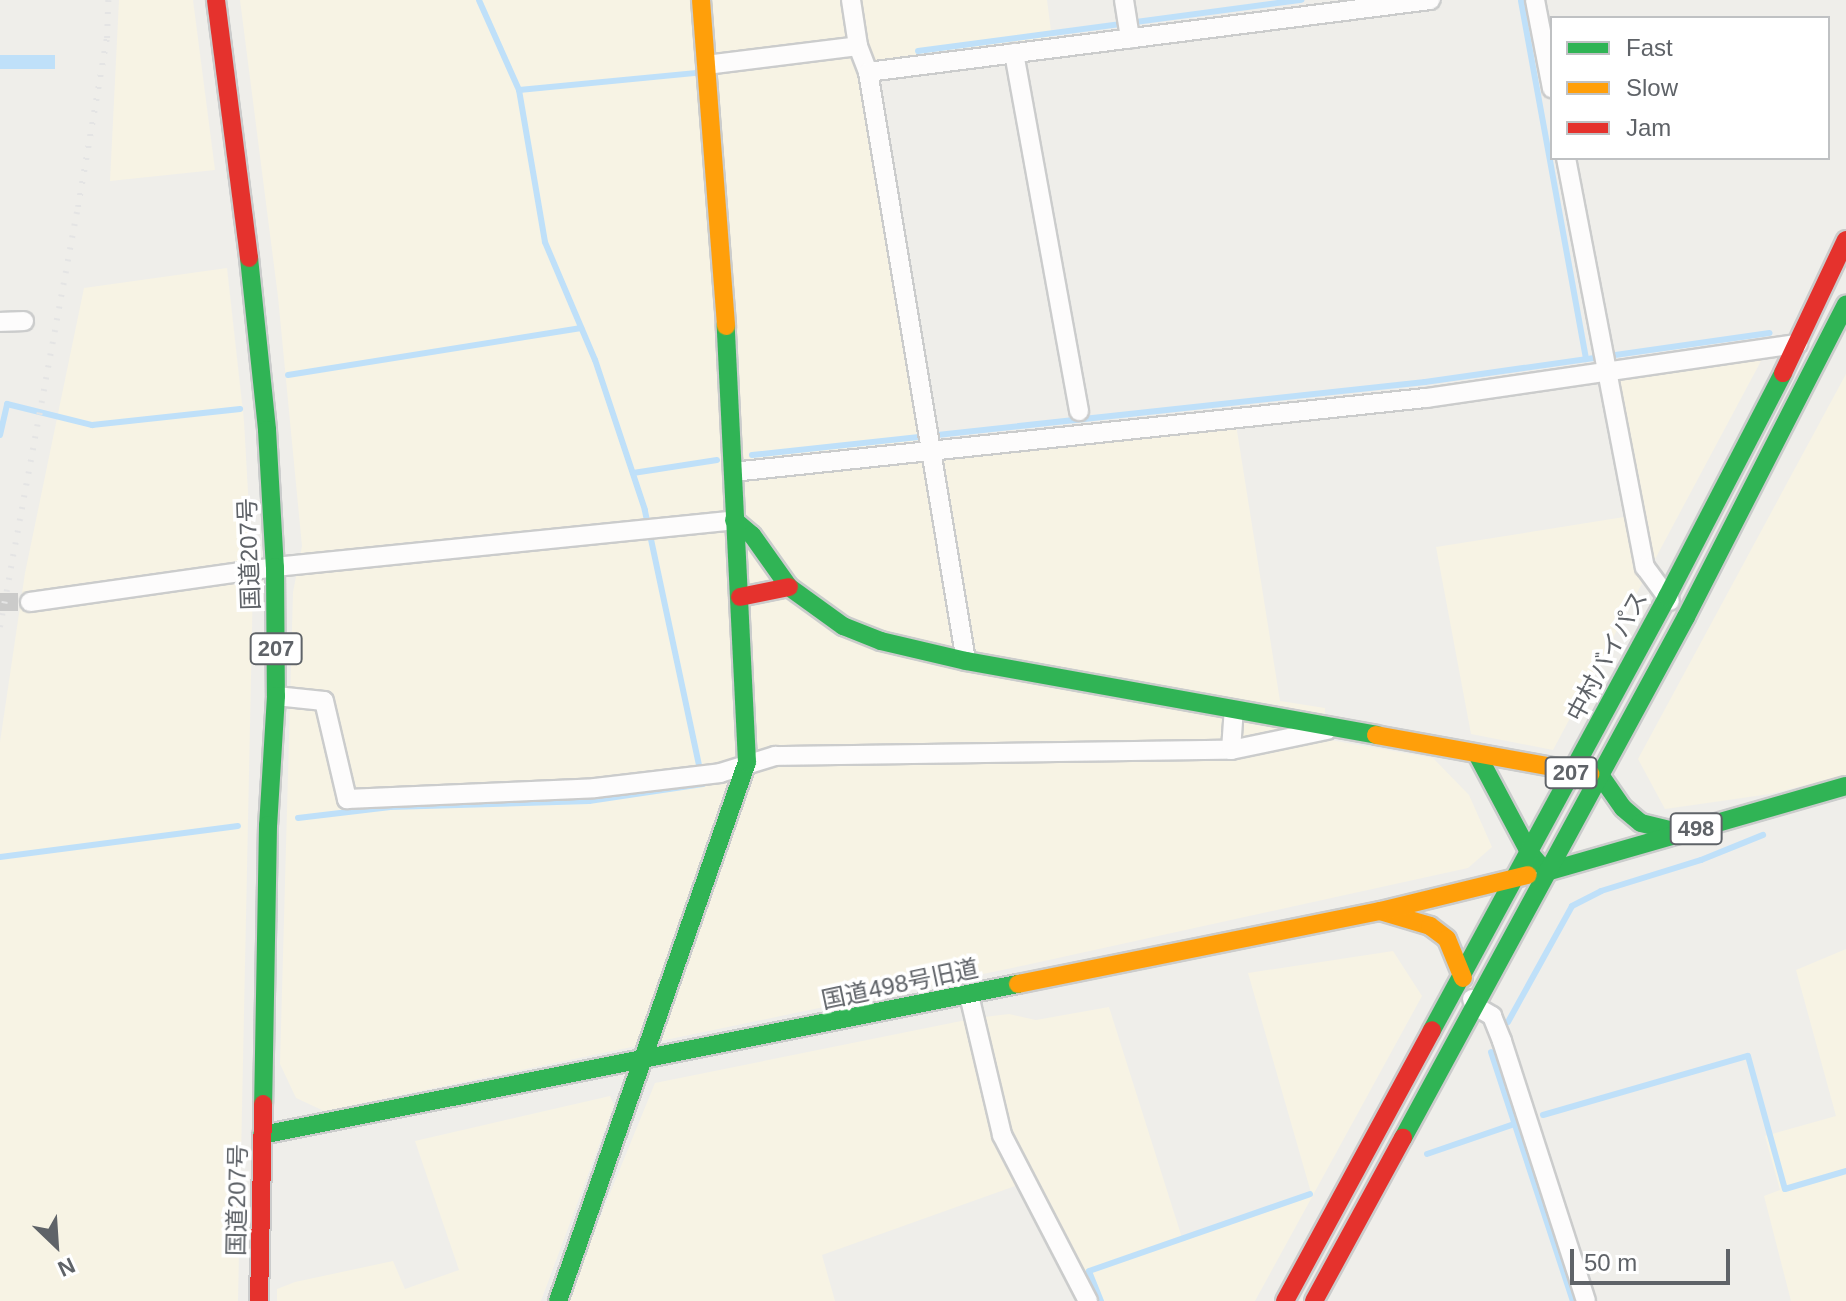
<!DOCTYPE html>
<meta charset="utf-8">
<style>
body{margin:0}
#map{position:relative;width:1846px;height:1301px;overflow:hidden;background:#efeeea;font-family:Arial,"Noto Sans JP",sans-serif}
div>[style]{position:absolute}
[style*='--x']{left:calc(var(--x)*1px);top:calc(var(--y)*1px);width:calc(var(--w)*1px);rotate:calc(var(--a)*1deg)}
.commercial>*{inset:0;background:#f7f3e4}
.water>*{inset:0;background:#bfe0f9;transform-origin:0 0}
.stream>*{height:6px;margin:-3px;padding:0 3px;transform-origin:3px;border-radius:3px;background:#bfe0f9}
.street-tunnel>*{height:18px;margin-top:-9px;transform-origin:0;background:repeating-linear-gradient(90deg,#cbcbca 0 18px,transparent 0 27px)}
.roads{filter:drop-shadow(2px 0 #cbcccc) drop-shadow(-2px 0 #cbcccc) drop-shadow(0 2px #cbcccc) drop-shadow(0 -2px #cbcccc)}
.street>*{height:18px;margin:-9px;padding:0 9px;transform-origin:9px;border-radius:9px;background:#fdfcfc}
.fast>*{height:18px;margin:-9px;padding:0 9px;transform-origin:9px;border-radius:9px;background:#30b455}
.slow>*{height:18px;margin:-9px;padding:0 9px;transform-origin:9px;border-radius:9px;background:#ff9f0a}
.jam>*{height:18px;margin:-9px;padding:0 9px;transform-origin:9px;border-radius:9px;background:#e5322d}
.rail>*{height:6px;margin-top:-3px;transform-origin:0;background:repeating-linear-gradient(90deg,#e4e4e4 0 2px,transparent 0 12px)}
span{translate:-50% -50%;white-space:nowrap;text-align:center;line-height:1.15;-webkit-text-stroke:7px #fff;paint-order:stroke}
.shield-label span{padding:2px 6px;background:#fff;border:2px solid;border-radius:6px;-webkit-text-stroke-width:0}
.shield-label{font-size:22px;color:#5f6368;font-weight:700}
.street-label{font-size:24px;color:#5f6368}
.legend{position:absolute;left:1550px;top:16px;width:280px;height:144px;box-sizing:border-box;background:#fff;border:2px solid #bfc1c3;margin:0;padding:10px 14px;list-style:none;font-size:24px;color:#5f6368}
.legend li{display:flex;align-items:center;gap:16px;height:40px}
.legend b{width:40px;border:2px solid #bfc1c3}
.north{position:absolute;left:16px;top:1205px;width:80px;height:80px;-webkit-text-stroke:6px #fff;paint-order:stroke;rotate:155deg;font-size:22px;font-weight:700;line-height:32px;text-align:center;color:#5f6368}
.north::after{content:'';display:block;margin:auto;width:28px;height:36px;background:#5f6368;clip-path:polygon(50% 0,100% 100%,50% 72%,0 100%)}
.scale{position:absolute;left:1570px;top:1249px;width:160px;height:36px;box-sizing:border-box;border:4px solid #5f6368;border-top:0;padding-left:10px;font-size:24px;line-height:28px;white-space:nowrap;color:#5f6368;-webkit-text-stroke:6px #fff;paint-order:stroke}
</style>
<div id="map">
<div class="commercial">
<i style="clip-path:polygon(119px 0,193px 0,215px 170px,110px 181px)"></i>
<i style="clip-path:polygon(240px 0,1047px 0,1054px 54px,862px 75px,924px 443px,1234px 412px,1280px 701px,1325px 708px,1325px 739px,1433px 758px,1469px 795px,1492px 847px,1468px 868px,1026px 965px,324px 1111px,296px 1098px,280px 1064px,293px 592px,302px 546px,278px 297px)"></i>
<i style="clip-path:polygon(227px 268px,244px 421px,253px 581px,238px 1301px,0 1301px,0 742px,25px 573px,84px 288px)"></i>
<i style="clip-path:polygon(1769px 346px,1553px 750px,1471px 734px,1436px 547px,1624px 517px,1600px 366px)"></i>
<i style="clip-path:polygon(1846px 374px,1846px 775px,1770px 794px,1665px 809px,1638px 759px)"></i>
<i style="clip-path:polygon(1846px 949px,1846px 1301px,1791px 1301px,1764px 1196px,1780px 1190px,1765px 1136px,1836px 1116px,1796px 970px)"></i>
<i style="clip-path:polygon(1393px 951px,1422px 996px,1255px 1301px,1090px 1301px,1029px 1181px,822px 1255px,835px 1301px,566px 1301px,655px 1083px,976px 1018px,1009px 1014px,1036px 1020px,1109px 1007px,1183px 1241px,1312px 1196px,1248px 973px)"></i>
<i style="clip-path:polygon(610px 1096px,614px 1105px,541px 1301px,277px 1301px,277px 1289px,295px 1282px,393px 1261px,405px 1289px,459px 1270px,415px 1141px)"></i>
</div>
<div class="water">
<i style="left:55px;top:55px;width:14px;height:55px;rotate:90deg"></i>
</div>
<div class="stream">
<i style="--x:1521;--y:1;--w:364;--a:79.7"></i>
<i style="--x:918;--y:51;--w:387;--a:-7.6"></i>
<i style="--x:519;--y:90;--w:176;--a:-5.5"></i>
<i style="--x:288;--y:375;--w:297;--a:-9.1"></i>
<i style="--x:0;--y:435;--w:32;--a:-77"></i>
<i style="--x:7;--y:404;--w:88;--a:13.9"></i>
<i style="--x:92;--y:425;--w:149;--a:-6.2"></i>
<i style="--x:752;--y:455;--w:677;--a:-6.19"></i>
<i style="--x:1425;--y:382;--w:348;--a:-8.1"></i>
<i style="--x:633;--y:473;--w:85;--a:-8.8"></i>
<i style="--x:298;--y:818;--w:93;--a:-6.8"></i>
<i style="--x:390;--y:807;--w:199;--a:-1.7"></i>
<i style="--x:589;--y:801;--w:115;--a:-8.5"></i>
<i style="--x:703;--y:784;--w:280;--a:-102"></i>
<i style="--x:645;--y:510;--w:158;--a:-108.4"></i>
<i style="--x:595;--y:360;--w:128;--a:-113"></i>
<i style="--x:545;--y:242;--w:154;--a:-99.7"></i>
<i style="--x:519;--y:90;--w:98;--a:-114"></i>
<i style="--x:0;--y:857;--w:240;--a:-7.4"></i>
<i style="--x:1508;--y:1022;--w:132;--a:-61.1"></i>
<i style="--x:1572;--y:906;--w:33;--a:-27"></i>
<i style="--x:1601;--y:891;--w:105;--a:-17.2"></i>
<i style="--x:1701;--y:860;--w:67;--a:-22"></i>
<i style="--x:1491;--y:1052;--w:262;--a:71.8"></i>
<i style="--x:1543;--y:1115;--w:213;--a:-16.1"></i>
<i style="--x:1748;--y:1056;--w:138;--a:74.5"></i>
<i style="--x:1785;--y:1189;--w:64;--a:-16.4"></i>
<i style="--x:1427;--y:1154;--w:92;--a:-19"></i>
<i style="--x:1101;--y:1301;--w:32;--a:-112"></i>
<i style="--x:1089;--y:1271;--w:234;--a:-19.2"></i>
</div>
<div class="street-tunnel">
<i style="--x:0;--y:602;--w:30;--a:0"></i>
</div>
<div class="roads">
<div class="street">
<i style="--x:851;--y:0;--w:47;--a:81.3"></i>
<i style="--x:1124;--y:0;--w:39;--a:81"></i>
<i style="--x:1535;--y:0;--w:90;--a:79.1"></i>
<i style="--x:1014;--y:53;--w:364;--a:79.7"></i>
<i style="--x:706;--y:65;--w:153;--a:-7.1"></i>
<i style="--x:858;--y:46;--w:28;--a:69"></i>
<i style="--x:868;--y:72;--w:597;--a:80.55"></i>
<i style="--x:868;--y:72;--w:567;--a:-7.3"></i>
<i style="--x:1566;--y:158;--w:417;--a:79.1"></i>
<i style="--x:1645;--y:567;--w:42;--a:53.7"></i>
<i style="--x:0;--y:322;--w:24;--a:-2"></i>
<i style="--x:733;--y:472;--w:697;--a:-6.1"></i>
<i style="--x:1426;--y:398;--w:376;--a:-8.3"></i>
<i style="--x:30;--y:602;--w:247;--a:-8.1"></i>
<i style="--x:275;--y:567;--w:461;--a:-5.8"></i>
<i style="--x:276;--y:696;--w:48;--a:5.9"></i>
<i style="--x:324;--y:701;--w:101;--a:76.8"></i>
<i style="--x:347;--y:799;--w:248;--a:-2.5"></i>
<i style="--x:595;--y:788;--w:126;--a:-6.8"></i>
<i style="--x:720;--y:773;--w:58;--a:-17.2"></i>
<i style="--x:775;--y:756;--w:456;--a:-0.8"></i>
<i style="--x:1231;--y:750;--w:39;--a:-86"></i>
<i style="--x:1231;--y:750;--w:98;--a:-11.8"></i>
<i style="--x:969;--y:995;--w:144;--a:76.7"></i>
<i style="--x:1002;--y:1135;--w:187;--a:62.6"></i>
<i style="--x:1472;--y:999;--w:8;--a:67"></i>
<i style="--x:1475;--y:1006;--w:20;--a:30"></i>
<i style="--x:1492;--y:1016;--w:27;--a:68"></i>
<i style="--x:1502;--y:1041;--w:273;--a:72.1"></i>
</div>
<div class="fast">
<i style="--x:249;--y:258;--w:173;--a:84"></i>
<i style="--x:267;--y:430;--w:137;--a:86.7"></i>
<i style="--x:275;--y:567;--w:129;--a:89.6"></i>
<i style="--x:276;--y:696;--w:129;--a:93.5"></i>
<i style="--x:268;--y:825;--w:279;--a:91"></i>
<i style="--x:734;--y:520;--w:23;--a:40"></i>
<i style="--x:752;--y:535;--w:64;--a:54.6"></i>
<i style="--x:789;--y:587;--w:67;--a:35.8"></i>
<i style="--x:843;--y:626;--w:41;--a:21.5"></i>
<i style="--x:881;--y:641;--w:87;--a:13.2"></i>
<i style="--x:966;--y:661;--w:417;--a:10.2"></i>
<i style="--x:1477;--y:754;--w:111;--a:62"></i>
<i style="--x:1529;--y:852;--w:16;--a:50"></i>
<i style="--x:1600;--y:775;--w:40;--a:55.1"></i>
<i style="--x:1623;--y:808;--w:23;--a:40"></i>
<i style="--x:1641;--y:823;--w:42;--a:13.7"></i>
<i style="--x:1546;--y:872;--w:312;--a:-16"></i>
<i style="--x:1432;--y:1030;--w:493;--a:-61.5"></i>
<i style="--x:1667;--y:597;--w:252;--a:-62.6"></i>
<i style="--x:262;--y:1135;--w:771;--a:-11.3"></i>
<i style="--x:1403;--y:1138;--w:593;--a:-61.49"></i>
<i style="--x:1686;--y:617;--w:351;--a:-62.9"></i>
<i style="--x:558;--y:1301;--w:571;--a:-70.68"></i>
<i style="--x:747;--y:762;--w:437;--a:-92.8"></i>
</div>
<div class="slow">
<i style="--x:701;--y:0;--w:327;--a:85.6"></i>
<i style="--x:1376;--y:735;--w:218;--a:10.3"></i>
<i style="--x:1383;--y:912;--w:49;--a:16.6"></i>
<i style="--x:1430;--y:926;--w:21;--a:37"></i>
<i style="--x:1447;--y:939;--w:42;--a:67.7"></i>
<i style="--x:1018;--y:984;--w:369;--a:-11.4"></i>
<i style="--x:1380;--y:911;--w:152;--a:-13.7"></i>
</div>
<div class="jam">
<i style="--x:216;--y:0;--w:260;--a:82.7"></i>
<i style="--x:1783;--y:373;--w:147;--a:-64.7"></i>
<i style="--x:740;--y:597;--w:50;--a:-11.5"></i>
<i style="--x:259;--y:1301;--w:197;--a:-88.8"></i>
<i style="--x:1285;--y:1301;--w:308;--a:-61.5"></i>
<i style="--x:1314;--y:1301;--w:186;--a:-61.4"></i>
</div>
</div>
<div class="rail">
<i style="--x:0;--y:627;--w:427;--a:-79.5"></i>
<i style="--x:78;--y:207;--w:171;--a:-80.3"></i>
<i style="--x:107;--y:38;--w:38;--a:-88"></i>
</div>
<div class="shield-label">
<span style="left:276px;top:649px">207</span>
<span style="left:1571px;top:773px">207</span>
<span style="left:1696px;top:829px">498</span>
</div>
<div class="street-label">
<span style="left:249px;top:554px;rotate:-92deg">国道207号</span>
<span style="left:1607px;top:656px;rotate:-62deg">中村バイパス</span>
<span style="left:900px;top:984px;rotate:-12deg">国道498号旧道</span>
<span style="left:237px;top:1200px;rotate:-89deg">国道207号</span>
</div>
<ul class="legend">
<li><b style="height:10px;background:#30b455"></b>Fast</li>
<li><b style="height:10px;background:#ff9f0a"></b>Slow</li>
<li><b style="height:10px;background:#e5322d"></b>Jam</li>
</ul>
<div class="north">N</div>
<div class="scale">50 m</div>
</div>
